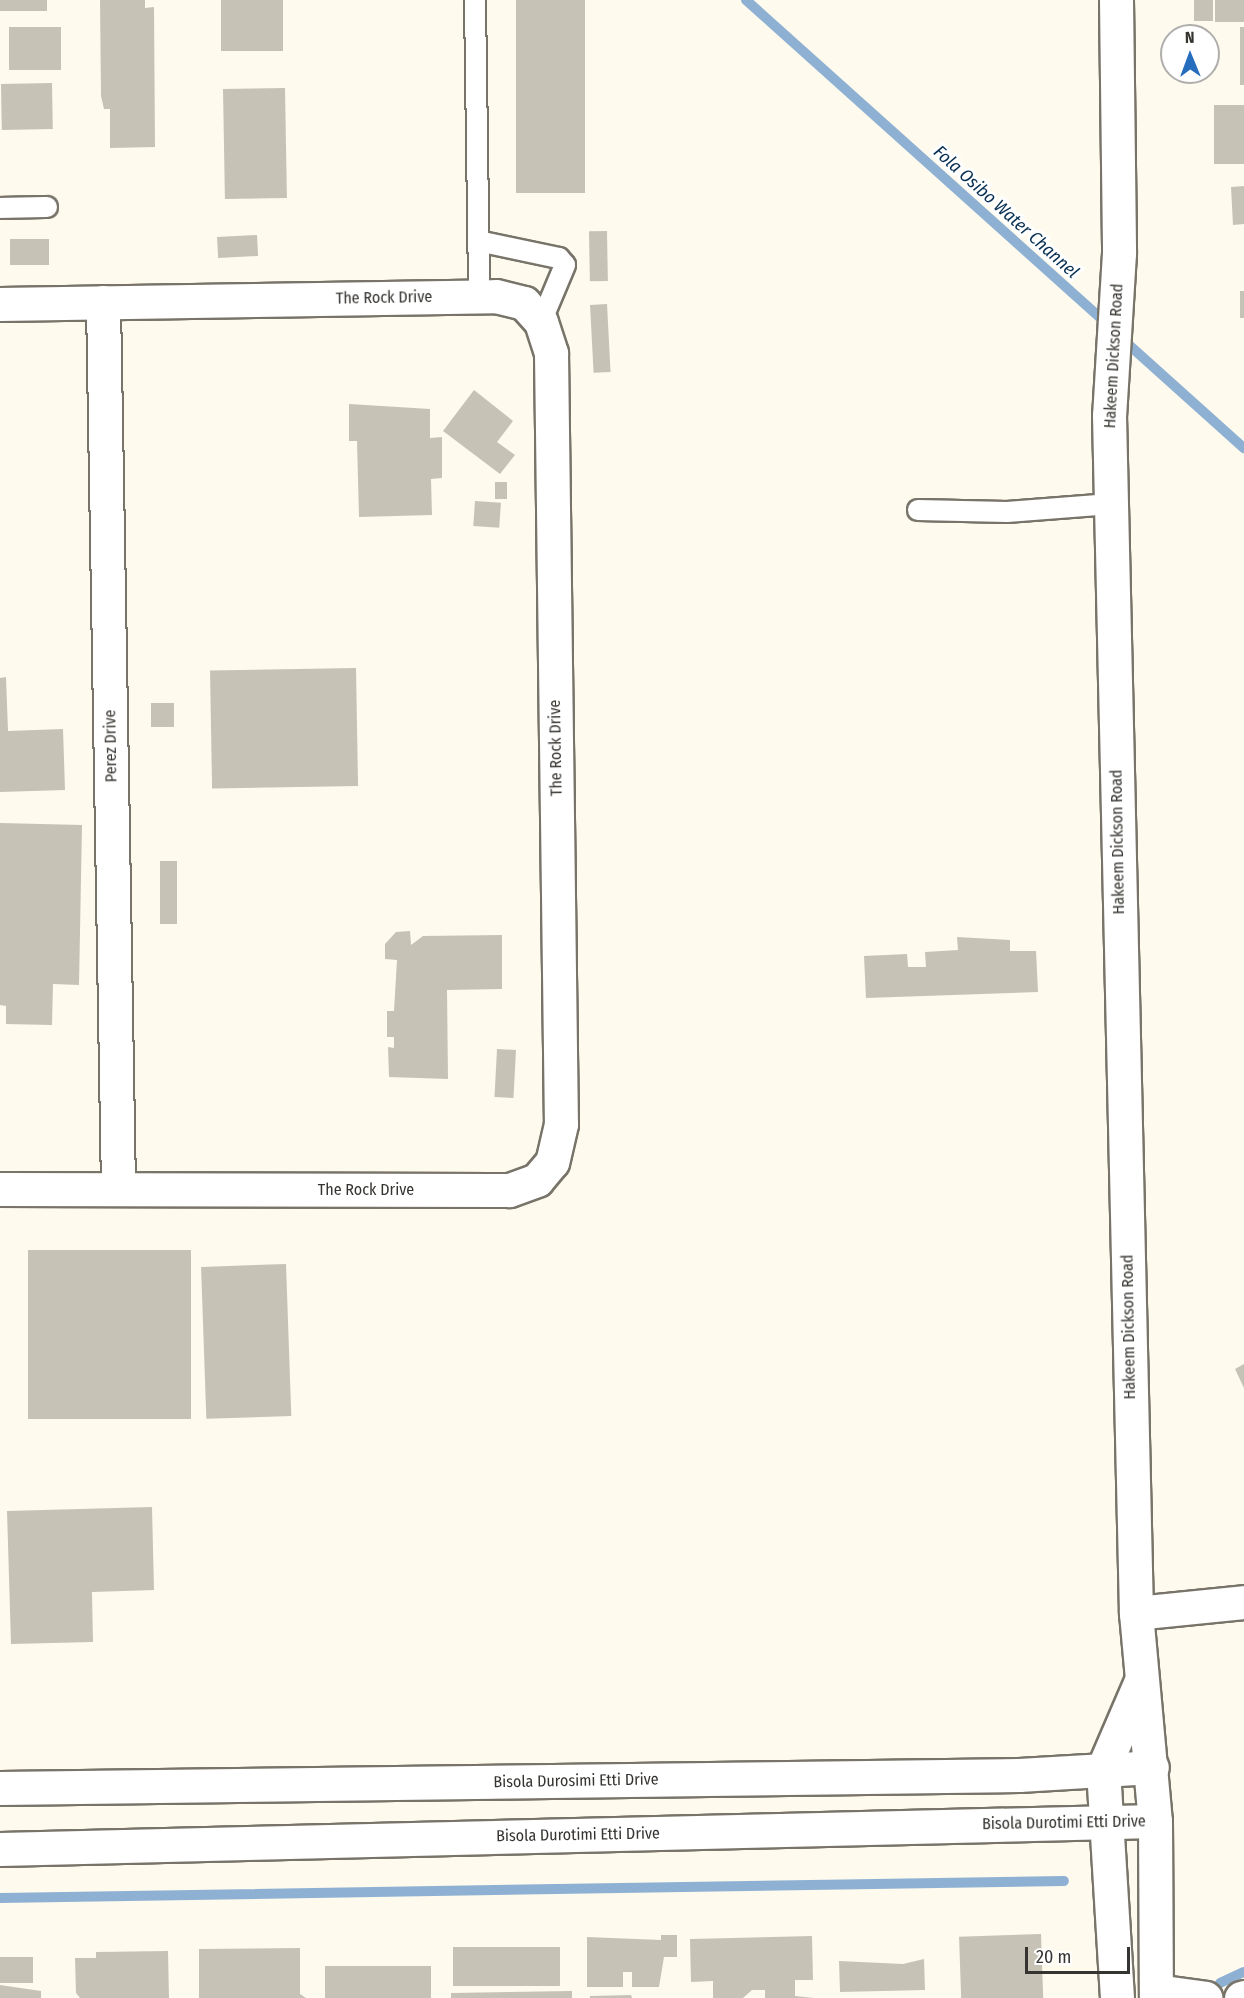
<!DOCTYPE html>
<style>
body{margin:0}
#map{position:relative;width:1244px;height:1998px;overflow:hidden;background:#fefaed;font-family:"Fira Sans Condensed",sans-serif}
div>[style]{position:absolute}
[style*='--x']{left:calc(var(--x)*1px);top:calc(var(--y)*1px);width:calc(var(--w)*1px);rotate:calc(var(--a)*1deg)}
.stream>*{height:10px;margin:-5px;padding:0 5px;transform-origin:5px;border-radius:5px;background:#8eb1d3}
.building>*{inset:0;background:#c6c2b6;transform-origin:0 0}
.roads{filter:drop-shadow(2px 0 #787469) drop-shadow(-2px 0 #787469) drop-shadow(0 2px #787469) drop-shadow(0 -2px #787469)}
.lane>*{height:20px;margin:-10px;padding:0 10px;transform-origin:10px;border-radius:10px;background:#fff}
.street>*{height:33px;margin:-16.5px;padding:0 16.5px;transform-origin:16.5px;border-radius:16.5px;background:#fff}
.secondary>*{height:33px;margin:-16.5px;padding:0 16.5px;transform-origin:16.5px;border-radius:16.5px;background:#fff}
span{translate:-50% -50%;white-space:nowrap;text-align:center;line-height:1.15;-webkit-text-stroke:6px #fff;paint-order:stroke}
.street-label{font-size:16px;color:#363430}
.water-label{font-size:18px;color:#072f51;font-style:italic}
.north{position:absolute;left:1160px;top:24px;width:60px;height:60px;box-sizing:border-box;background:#fff;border:2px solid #afaeac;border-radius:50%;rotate:359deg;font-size:16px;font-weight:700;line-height:24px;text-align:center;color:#363430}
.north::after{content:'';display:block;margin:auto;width:21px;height:27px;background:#276dbe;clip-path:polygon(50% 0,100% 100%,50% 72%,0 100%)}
.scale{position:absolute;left:1025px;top:1947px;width:105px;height:27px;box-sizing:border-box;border:3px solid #363430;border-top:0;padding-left:8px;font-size:18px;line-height:21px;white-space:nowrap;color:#363430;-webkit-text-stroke:4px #fff;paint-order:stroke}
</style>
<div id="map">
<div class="stream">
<i style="--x:746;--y:0;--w:486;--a:41.9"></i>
<i style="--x:1119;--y:336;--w:168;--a:41.9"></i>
<i style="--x:0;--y:1898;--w:1064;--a:-0.92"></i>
<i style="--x:1220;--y:1983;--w:26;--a:-25"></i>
</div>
<div class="building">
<i style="left:0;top:0;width:47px;height:11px"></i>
<i style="clip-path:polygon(100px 0,145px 0,145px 8px,154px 7px,155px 147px,110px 148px,110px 109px,104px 109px,101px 96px)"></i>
<i style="left:221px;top:0;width:62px;height:51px"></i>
<i style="left:516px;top:0;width:69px;height:193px"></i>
<i style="left:1194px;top:0;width:19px;height:21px"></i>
<i style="left:1215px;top:0;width:29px;height:22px"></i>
<i style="left:9px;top:27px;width:52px;height:43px"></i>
<i style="left:1240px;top:27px;width:4px;height:58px"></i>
<i style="left:52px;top:83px;width:46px;height:51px;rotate:89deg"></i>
<i style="left:285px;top:88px;width:110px;height:62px;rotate:89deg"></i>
<i style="left:1244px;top:105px;width:59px;height:30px;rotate:90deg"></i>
<i style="clip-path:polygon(1244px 186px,1244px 224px,1233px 225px,1231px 187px)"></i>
<i style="left:607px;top:231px;width:50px;height:18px;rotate:89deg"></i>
<i style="left:257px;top:235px;width:21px;height:40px;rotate:87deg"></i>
<i style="left:10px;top:239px;width:39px;height:26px"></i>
<i style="left:1240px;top:291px;width:4px;height:27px"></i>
<i style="left:607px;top:304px;width:68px;height:17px;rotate:87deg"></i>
<i style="clip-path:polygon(474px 390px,513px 421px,497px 442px,515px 455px,500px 474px,443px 431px)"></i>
<i style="clip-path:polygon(349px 404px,430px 409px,430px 438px,442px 437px,442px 478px,431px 479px,432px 515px,359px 517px,357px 441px,349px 441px)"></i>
<i style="left:495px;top:482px;width:12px;height:17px"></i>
<i style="left:475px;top:501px;width:26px;height:25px;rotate:4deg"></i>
<i style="left:356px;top:668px;width:118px;height:146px;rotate:89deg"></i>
<i style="clip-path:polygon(6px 677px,8px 731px,63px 729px,65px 790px,0 792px,0 678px)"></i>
<i style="left:151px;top:703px;width:23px;height:24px"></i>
<i style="clip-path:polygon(0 823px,82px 825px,79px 985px,53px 984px,52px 1025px,6px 1024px,6px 1006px,0 1005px)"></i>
<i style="left:160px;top:861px;width:17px;height:63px"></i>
<i style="clip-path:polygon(410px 931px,411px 945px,423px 936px,502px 935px,502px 989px,447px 990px,448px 1079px,389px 1077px,388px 1047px,394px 1048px,394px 1037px,387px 1037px,387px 1011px,394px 1011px,397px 960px,385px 959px,385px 944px,396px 932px)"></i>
<i style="clip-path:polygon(957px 937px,1010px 940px,1010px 951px,1036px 951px,1038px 992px,866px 998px,864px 956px,907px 954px,908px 967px,926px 967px,925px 952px,958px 950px)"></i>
<i style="left:497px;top:1049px;width:19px;height:48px;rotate:3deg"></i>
<i style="left:28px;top:1250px;width:163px;height:169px"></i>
<i style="left:286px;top:1264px;width:152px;height:85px;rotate:88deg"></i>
<i style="clip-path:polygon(1244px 1364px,1244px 1388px,1235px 1369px)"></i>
<i style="clip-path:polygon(152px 1507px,154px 1590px,92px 1592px,93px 1642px,11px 1644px,7px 1511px)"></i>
<i style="left:1041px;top:1934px;width:64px;height:82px;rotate:88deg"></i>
<i style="clip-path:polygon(661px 1935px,677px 1935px,677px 1957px,664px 1957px,659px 1987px,632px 1987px,632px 1972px,623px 1972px,623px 1987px,587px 1987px,587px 1937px,661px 1940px)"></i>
<i style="clip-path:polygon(812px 1936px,813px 1980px,795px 1980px,795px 1996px,814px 1998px,765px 1998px,765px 1990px,752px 1990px,743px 1998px,713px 1998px,713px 1981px,691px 1982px,690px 1939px)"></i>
<i style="left:560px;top:1947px;width:39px;height:107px;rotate:90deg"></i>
<i style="clip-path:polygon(300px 1948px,300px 1994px,306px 1998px,199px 1998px,199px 1949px)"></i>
<i style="clip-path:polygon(168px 1951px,169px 1998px,80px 1998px,76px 1993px,75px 1958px,96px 1958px,96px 1952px)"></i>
<i style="left:0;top:1957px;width:33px;height:26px"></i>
<i style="clip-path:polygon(924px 1959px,925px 1990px,840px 1992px,839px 1961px,903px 1964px)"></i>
<i style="left:431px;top:1966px;width:32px;height:106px;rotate:90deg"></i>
<i style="clip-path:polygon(0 1985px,41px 1991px,41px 1998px,0 1998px)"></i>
<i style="clip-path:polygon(572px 1991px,572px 1998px,451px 1998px,451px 1993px)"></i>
<i style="clip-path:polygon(631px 1995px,632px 1998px,590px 1998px,590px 1996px)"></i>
</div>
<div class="roads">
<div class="lane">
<i style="--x:475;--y:0;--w:296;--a:89.2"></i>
<i style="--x:0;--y:208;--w:47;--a:-1.2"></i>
<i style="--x:478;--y:241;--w:83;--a:11.9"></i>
<i style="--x:559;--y:258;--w:9;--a:49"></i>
<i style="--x:565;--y:265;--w:62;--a:112.8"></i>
<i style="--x:918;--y:510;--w:89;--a:1.3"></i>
<i style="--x:1007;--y:512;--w:104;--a:-4.4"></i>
</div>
<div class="street">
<i style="--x:103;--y:302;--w:887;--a:89.03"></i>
<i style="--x:0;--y:304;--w:496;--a:-0.9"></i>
<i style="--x:496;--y:296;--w:29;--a:14"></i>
<i style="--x:524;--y:303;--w:25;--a:48"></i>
<i style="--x:541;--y:322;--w:33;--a:72"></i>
<i style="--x:551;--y:353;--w:771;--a:89.26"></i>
<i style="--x:561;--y:1124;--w:39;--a:103"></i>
<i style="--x:552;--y:1162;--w:23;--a:130"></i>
<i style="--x:537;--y:1180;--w:30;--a:160"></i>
<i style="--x:509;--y:1190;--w:509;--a:-179.89"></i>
<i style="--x:1136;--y:1613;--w:109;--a:-5.8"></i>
<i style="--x:1156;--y:1991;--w:50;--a:8"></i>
<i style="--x:1241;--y:1998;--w:3;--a:-18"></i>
</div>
<div class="secondary">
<i style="--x:1116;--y:0;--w:253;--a:89.3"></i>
<i style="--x:1119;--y:253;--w:162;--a:93.5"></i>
<i style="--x:1109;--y:415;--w:1198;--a:88.71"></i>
<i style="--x:1136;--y:1613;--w:209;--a:84.8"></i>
<i style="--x:1155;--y:1821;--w:177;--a:89.7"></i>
<i style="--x:0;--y:1788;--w:1019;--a:-0.73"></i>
<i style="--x:1019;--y:1775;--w:133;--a:-3.4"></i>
<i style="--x:0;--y:1849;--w:1155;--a:-1.39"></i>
<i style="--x:1117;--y:1998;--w:229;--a:-93.5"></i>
<i style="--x:1103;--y:1769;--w:94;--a:-66.7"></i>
</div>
</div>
<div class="street-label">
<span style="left:384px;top:298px;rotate:-1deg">The Rock Drive</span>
<span style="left:1114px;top:356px;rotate:-87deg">Hakeem Dickson Road</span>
<span style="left:111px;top:746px;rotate:-91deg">Perez Drive</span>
<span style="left:556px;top:748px;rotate:-91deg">The Rock Drive</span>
<span style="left:1118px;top:842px;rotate:-91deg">Hakeem Dickson Road</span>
<span style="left:366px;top:1190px">The Rock Drive</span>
<span style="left:1129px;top:1327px;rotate:-91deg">Hakeem Dickson Road</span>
<span style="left:576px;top:1781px;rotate:-1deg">Bisola Durosimi Etti Drive</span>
<span style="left:1064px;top:1823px;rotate:-1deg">Bisola Durotimi Etti Drive</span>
<span style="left:578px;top:1835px;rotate:-1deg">Bisola Durotimi Etti Drive</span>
</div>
<div class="water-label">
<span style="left:1006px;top:212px;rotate:42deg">Fola Osibo Water Channel</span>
</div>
<div class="north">N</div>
<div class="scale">20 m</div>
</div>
